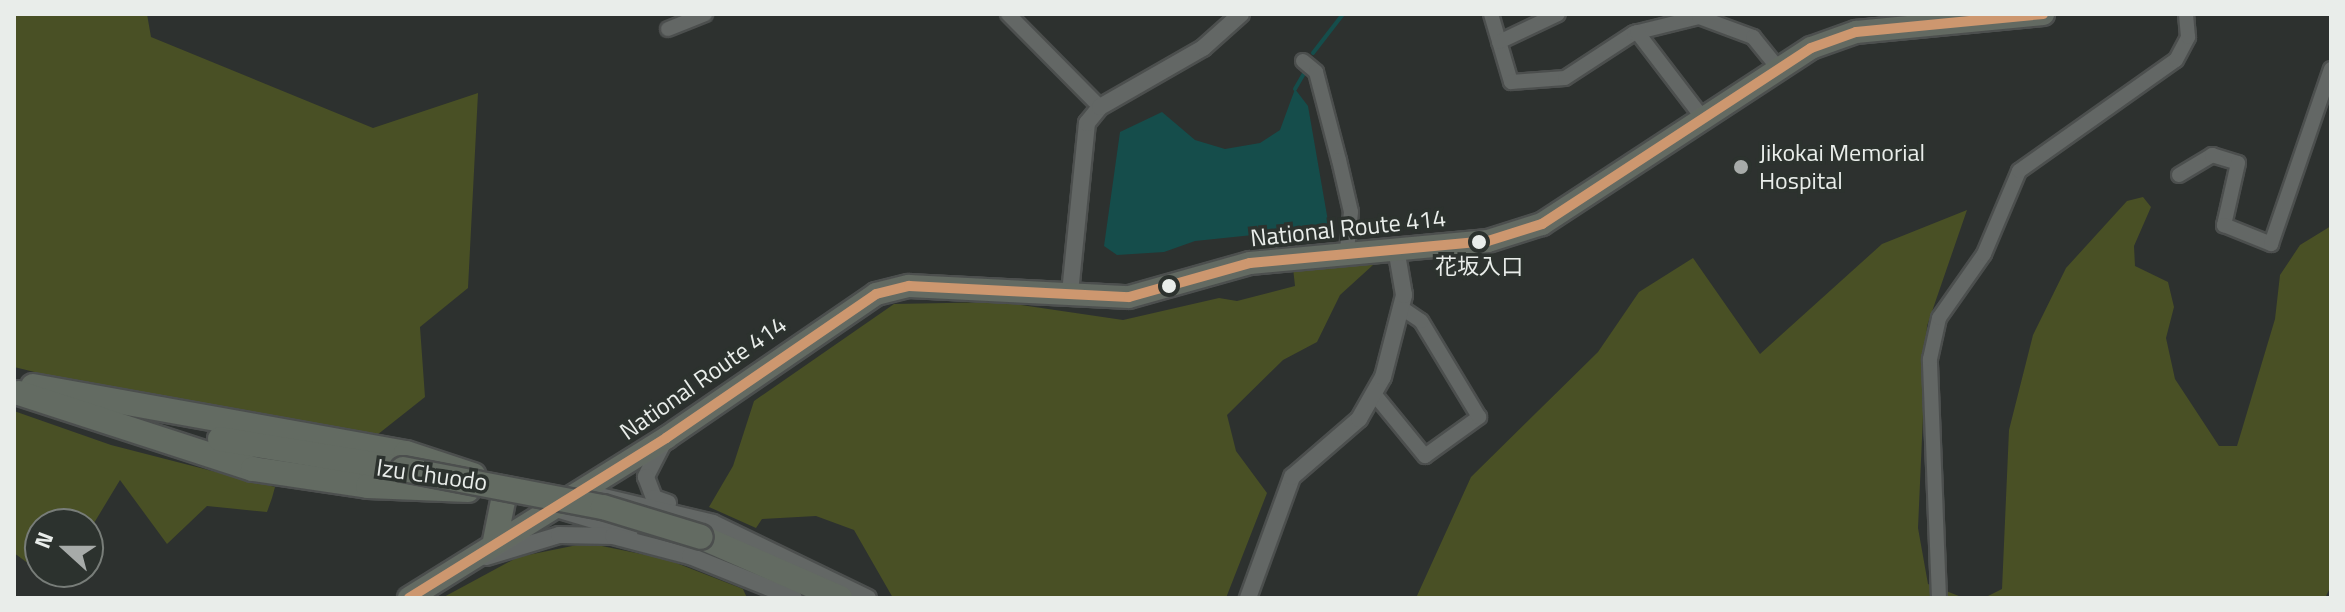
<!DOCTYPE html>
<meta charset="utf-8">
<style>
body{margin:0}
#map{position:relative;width:2345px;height:612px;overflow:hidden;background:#2d312f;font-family:"Titillium Web","Noto Sans JP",sans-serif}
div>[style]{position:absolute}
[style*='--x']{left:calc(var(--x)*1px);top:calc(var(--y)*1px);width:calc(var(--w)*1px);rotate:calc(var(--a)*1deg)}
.green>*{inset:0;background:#495025}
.water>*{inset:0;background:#154d4b}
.stream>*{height:4px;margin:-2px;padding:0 2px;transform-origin:2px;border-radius:2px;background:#154d4b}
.roads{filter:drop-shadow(2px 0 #4c4f4e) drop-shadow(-2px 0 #4c4f4e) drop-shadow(0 2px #4c4f4e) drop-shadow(0 -2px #4c4f4e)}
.minor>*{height:14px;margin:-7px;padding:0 7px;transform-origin:7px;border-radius:7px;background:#636765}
.tertiary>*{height:16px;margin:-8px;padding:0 8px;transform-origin:8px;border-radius:8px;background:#636765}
.trunk>*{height:22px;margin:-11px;padding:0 11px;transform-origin:11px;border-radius:11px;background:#636a62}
.motorway>*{height:24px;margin:-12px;padding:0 12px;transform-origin:12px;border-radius:12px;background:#636b62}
.bridges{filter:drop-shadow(2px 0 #4c4f4e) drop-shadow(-2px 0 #4c4f4e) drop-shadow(0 2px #4c4f4e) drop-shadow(0 -2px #4c4f4e)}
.motorway-bridge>*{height:24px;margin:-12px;padding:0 12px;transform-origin:12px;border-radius:12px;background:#636b62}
.bus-1>*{height:10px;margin:-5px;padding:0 5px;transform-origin:5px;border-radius:5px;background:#cd976f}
.dots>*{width:22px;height:22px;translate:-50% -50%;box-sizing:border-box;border:4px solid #2c322e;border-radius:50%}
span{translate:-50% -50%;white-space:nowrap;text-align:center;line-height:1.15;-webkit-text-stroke:7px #2c322e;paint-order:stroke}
.bus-label{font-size:22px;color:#e9edea}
.poi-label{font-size:24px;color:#e9edea}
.left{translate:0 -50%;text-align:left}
.street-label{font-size:24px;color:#e9edea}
.frame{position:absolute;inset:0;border:16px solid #e9edea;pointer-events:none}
.north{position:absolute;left:24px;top:508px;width:80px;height:80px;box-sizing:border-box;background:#2c322e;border:2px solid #787d79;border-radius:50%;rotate:291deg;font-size:22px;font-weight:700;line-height:32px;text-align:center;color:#e9edea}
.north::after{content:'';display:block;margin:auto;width:28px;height:36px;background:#a7aba9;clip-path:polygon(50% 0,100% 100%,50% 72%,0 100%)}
</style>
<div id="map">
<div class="green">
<i style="clip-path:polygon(14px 14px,147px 14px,151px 37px,373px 128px,478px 93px,468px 288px,420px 327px,425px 397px,358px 450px,14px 367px)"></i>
<i style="clip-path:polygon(2143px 197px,2151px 207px,2134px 246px,2135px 266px,2168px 282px,2174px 307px,2166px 338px,2175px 379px,2219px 446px,2237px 446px,2275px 319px,2280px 275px,2300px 245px,2331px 226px,2331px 586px,2325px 598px,1984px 598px,2002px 589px,2009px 430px,2033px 335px,2066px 268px,2127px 201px)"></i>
<i style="clip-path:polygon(1967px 210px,1927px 326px,1918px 528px,1928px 584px,1964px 598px,1416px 598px,1471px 477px,1598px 352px,1639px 292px,1693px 258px,1760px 354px,1882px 244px)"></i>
<i style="clip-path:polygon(1359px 260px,1373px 265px,1340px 295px,1317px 342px,1283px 360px,1227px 415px,1236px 451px,1267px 493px,1226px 598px,893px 598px,854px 530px,816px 516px,762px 519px,756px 528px,709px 507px,733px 466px,754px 401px,894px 304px,1000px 302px,1123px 320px,1219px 298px,1237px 301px,1295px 286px,1293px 268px)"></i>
<i style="clip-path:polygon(14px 411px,111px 445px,275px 487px,272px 498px,267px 512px,207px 506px,167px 544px,120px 480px,88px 533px,88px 524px,40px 524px,40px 572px,14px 553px)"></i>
<i style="clip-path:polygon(587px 543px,666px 559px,743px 589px,747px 598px,442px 598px,518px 557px)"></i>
</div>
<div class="water">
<i style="clip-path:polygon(1295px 89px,1308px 106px,1329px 227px,1195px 241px,1164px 252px,1117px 255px,1104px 246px,1120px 132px,1162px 112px,1195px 140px,1225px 149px,1260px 143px,1280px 130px)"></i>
</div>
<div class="stream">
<i style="--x:1313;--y:53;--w:49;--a:-52.4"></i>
<i style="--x:1295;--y:89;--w:22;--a:-60"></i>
</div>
<div class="roads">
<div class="minor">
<i style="--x:1008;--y:14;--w:131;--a:45.3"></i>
<i style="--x:1491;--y:14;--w:71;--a:73.6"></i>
<i style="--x:1511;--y:82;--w:54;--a:-4.2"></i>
<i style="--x:1565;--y:78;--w:82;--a:-33.1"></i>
<i style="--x:1634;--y:33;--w:67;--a:-13.8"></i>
<i style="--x:1699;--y:17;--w:58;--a:20.3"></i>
<i style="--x:1753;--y:37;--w:40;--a:51"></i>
<i style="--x:668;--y:29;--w:40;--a:-22"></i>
<i style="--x:1637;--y:32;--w:107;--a:52.6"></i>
<i style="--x:1499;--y:42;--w:65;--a:-25.4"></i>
<i style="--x:1303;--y:61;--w:17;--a:40"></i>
<i style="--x:1316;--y:72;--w:91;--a:75.4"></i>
<i style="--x:1339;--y:160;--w:53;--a:77"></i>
<i style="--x:1351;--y:212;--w:38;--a:96"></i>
<i style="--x:2179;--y:175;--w:39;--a:-31"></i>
<i style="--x:2212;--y:155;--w:27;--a:17"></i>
<i style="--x:2238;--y:163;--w:64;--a:102.7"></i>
<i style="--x:2224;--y:225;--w:51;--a:22"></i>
<i style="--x:2271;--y:244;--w:185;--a:-71.1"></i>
<i style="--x:1375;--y:395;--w:79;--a:50.7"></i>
<i style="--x:1425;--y:456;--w:67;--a:-35.8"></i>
<i style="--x:1479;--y:417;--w:112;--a:-121.1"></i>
<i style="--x:1421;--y:321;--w:23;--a:-146"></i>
<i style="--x:1939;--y:598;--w:239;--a:-92.2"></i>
<i style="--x:1930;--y:359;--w:42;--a:-77.6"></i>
<i style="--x:1939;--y:318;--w:78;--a:-54.9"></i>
<i style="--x:1984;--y:254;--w:90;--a:-67.1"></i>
<i style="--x:2019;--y:171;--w:192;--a:-35.3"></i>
<i style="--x:2176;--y:60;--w:26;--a:-62"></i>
<i style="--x:2188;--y:37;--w:23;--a:-95"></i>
</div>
<div class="tertiary">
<i style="--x:1070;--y:293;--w:171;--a:-84.3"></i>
<i style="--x:1087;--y:123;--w:21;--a:-51"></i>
<i style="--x:1100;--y:107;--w:119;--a:-29.8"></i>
<i style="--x:1203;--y:48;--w:51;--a:-41.8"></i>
<i style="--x:663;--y:443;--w:38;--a:117"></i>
<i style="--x:646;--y:477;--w:22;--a:69"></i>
<i style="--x:654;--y:498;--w:15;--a:20"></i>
<i style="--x:600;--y:496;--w:116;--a:13.4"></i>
<i style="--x:713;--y:523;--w:172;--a:25.8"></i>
<i style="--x:553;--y:508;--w:80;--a:16.6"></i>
<i style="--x:486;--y:557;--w:76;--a:-16.8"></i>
<i style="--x:559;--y:535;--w:54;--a:1.1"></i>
<i style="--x:613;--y:536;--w:80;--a:14.6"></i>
<i style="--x:690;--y:556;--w:112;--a:22"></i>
<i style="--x:1248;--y:598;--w:129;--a:-70"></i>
<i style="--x:1292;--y:477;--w:89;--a:-40.9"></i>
<i style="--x:1359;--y:419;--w:48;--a:-60.3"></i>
<i style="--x:1383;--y:377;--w:85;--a:-75.6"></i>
<i style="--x:1404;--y:295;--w:48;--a:-99.7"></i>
</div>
<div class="trunk">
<i style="--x:409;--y:598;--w:303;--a:-31.9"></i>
<i style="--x:666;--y:438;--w:255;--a:-34.4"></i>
<i style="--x:876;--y:294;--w:34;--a:-14"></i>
<i style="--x:909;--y:286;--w:220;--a:2.9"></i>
<i style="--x:1129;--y:297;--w:126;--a:-15.7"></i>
<i style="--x:1250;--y:263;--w:239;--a:-5.3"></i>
<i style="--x:1488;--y:241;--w:57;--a:-17.5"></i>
<i style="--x:1542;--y:224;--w:321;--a:-33.2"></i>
<i style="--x:1811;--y:48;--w:48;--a:-19.6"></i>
<i style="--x:1856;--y:32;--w:188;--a:-5.5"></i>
</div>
<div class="motorway">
<i style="--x:33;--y:386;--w:379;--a:10.2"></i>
<i style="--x:406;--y:453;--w:71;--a:18.2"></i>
<i style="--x:19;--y:393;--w:246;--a:18"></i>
<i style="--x:253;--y:469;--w:116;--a:8.4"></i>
<i style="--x:368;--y:486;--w:100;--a:2.3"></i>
<i style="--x:220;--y:439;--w:185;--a:9.3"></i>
<i style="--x:701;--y:537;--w:152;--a:23.7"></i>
<i style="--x:495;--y:541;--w:46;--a:-78.7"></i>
</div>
</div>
<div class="bridges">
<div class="motorway-bridge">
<i style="--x:403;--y:469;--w:204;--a:10.8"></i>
<i style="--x:603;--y:507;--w:102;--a:17"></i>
</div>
</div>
<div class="bus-1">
<i style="--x:409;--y:598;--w:303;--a:-31.9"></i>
<i style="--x:666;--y:438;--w:255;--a:-34.4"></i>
<i style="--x:876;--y:294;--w:34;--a:-14"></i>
<i style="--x:909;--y:286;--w:220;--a:2.9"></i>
<i style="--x:1129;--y:297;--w:126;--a:-15.7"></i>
<i style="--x:1250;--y:263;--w:239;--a:-5.3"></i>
<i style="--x:1488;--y:241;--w:57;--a:-17.5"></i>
<i style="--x:1542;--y:224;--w:321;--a:-33.2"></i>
<i style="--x:1811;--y:48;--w:48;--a:-19.6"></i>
<i style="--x:1856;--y:32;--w:188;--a:-5.5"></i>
</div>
<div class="dots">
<i style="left:1741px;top:167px;background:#a7aba9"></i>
<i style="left:1479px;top:242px;background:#e9edea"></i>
<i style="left:1169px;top:286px;background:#e9edea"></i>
</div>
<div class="bus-label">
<span style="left:1479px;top:267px">花坂入口</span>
</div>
<div class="poi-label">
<span class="left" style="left:1759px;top:167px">Jikokai Memorial<br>Hospital</span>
</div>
<div class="street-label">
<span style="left:1348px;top:228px;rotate:-6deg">National Route 414</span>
<span style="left:703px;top:378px;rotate:-35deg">National Route 414</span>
<span style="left:432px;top:475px;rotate:8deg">Izu Chuodo</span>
</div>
<div class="frame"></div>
<div class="north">N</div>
</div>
